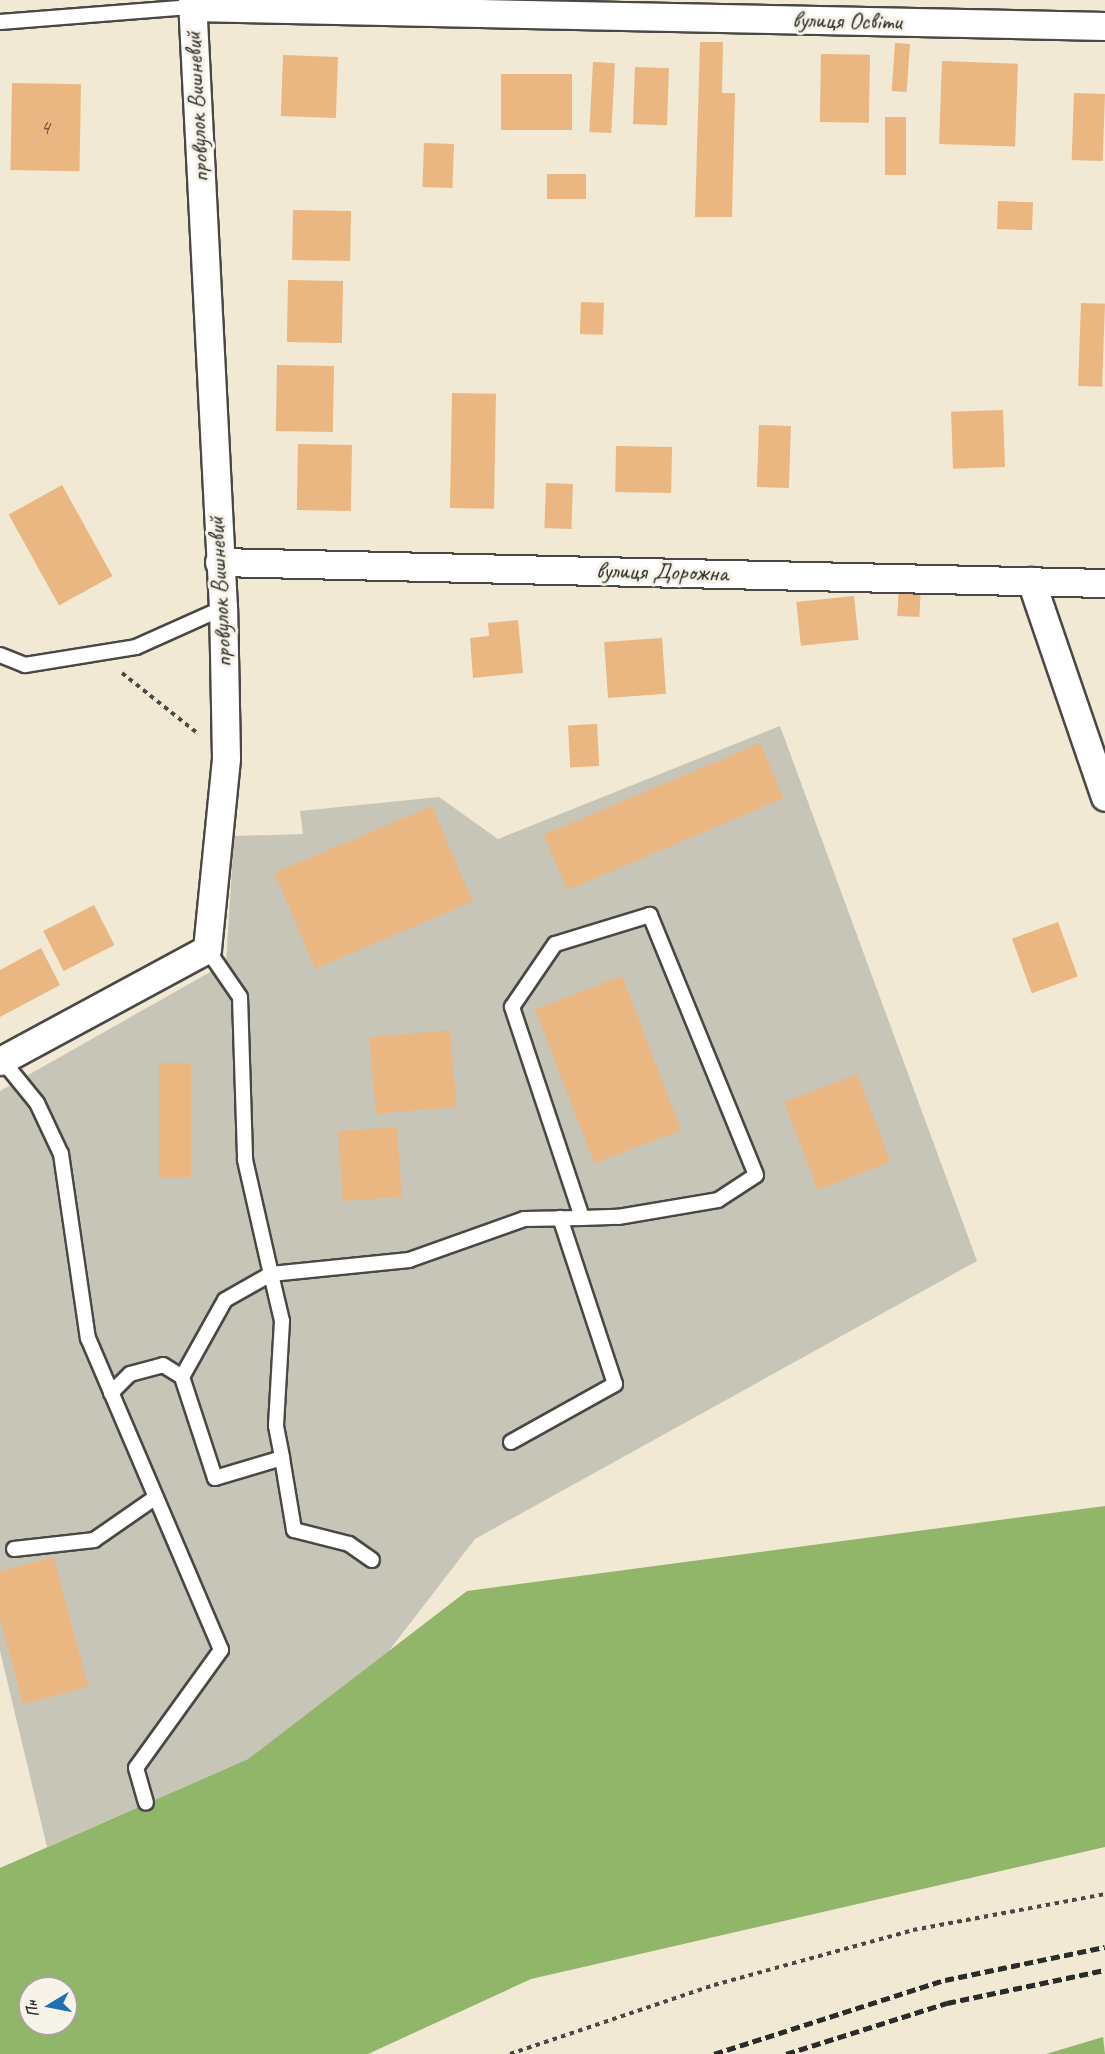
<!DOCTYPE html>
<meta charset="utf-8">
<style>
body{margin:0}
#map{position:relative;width:1105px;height:2054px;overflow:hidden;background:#f1e9d3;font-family:Caveat,sans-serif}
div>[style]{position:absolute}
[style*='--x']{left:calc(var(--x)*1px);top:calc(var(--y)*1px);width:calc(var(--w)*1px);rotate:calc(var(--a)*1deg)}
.industrial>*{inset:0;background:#c7c5b8}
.forest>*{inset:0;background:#91b569}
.building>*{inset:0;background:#eab681;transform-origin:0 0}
.path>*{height:4px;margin-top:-2px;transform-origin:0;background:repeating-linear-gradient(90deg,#494844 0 4.5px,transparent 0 9px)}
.roads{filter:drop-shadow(2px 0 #494844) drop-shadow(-2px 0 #494844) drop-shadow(0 2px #494844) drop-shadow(0 -2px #494844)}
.service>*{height:14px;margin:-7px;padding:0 7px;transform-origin:7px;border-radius:7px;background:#fff}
.minor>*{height:27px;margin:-13.5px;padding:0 13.5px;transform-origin:13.5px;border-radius:13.5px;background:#fff}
.rail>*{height:4.5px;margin-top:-2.25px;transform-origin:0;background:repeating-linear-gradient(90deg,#2b2b2b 0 9px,transparent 0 13.5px)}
span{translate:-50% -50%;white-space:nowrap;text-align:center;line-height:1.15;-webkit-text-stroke:6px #f7f3e8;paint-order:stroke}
.number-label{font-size:21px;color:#5b4e40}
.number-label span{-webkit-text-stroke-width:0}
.street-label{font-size:24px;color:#2b2b2b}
.north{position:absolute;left:18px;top:1976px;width:60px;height:60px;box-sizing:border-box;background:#f7f3e8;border:2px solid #a5a39c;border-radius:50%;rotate:260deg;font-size:16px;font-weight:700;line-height:24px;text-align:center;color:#2b2b2b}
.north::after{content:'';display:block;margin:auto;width:21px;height:27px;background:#1f6fb2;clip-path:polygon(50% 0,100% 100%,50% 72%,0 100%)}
</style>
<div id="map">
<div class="industrial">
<i style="clip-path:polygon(780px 726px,977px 1261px,475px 1539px,388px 1652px,248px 1759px,47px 1847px,0 1651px,0 1091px,226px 963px,234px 836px,303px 834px,300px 811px,439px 797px,498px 839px)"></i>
</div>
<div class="forest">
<i style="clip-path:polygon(evenodd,1105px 1506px,1105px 1847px,531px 1979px,368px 2054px,0 2054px,0 1868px,248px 1759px,467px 1591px,1105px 1506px,30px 1988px,66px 1988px,66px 2024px,30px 2024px,30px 1988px)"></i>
<i style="clip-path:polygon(1103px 2037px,1105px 2054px,1046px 2054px)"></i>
</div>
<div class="building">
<i style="clip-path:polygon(700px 42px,723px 42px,722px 93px,735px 93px,732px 217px,695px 217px)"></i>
<i style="left:895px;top:43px;width:15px;height:48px;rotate:4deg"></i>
<i style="left:821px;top:54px;width:49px;height:68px;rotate:1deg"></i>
<i style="left:283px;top:55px;width:55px;height:61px;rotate:2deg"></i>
<i style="left:942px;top:61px;width:76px;height:83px;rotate:2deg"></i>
<i style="left:593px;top:62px;width:22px;height:70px;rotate:3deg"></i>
<i style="left:635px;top:67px;width:34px;height:57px;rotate:2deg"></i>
<i style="left:501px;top:74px;width:71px;height:56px"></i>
<i style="left:12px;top:83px;width:69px;height:87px;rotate:1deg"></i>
<i style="left:1074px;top:93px;width:31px;height:67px;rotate:2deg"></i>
<i style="left:885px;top:117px;width:21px;height:58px"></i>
<i style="left:424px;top:143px;width:30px;height:44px;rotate:2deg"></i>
<i style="left:547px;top:174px;width:39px;height:25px"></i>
<i style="left:998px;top:201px;width:35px;height:28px;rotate:2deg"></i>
<i style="left:293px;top:210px;width:58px;height:50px;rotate:1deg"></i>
<i style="left:288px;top:280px;width:55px;height:62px;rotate:1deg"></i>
<i style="left:581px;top:302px;width:23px;height:32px;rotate:2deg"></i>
<i style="left:1081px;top:303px;width:24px;height:83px;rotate:2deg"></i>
<i style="left:277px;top:365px;width:57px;height:66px;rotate:1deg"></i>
<i style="left:452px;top:393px;width:44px;height:115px;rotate:1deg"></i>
<i style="left:1003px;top:410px;width:57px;height:52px;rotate:88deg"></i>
<i style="left:759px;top:425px;width:32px;height:62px;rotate:2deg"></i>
<i style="left:298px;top:444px;width:54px;height:66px;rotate:1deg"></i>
<i style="left:616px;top:446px;width:56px;height:46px;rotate:1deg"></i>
<i style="left:546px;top:483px;width:27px;height:45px;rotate:2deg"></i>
<i style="left:62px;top:485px;width:104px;height:61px;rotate:61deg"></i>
<i style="left:899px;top:585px;width:22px;height:31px;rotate:3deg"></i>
<i style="left:854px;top:596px;width:44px;height:58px;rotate:84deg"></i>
<i style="clip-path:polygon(518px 620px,523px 673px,473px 678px,470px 638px,489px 636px,488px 623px)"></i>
<i style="left:662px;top:638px;width:56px;height:58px;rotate:86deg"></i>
<i style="left:597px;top:724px;width:42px;height:29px;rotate:87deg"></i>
<i style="left:760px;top:743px;width:60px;height:235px;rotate:67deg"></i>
<i style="left:432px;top:806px;width:104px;height:171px;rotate:67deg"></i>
<i style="left:94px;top:905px;width:45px;height:57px;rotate:63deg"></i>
<i style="left:1058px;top:922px;width:58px;height:49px;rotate:70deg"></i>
<i style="clip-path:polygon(41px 948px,60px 985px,0 1017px,0 970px)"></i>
<i style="left:622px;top:976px;width:165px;height:93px;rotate:69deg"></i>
<i style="left:450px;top:1030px;width:77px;height:81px;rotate:85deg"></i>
<i style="left:159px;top:1063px;width:32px;height:114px"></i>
<i style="left:857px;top:1074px;width:94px;height:78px;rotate:69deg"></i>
<i style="left:397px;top:1127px;width:70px;height:59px;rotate:86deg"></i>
<i style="clip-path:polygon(54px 1557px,88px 1687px,23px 1704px,0 1618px,0 1571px)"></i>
</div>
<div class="path">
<i style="--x:122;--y:673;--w:95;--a:38.6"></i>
<i style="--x:510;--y:2054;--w:215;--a:-18.7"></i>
<i style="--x:714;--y:1985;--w:206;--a:-15.4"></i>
<i style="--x:913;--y:1930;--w:195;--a:-10.6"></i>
</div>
<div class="roads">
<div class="service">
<i style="--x:0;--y:22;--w:193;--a:-4.5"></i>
<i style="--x:0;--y:655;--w:27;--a:22"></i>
<i style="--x:25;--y:665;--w:112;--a:-9.2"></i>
<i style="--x:136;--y:647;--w:95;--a:-24.1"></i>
<i style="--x:207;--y:949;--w:58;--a:55.5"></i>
<i style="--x:240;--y:997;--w:163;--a:88.2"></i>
<i style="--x:245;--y:1160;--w:117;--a:77.2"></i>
<i style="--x:271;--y:1274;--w:139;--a:-5.8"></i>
<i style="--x:409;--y:1260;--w:122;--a:-19.6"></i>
<i style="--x:524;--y:1219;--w:58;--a:-1"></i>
<i style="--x:582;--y:1218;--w:36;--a:-2"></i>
<i style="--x:618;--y:1217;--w:101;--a:-9.6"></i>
<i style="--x:718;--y:1200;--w:45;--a:-33.3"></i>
<i style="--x:756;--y:1175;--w:281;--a:-112.2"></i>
<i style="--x:650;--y:915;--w:99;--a:163"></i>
<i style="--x:555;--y:944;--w:76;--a:124.3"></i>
<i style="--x:512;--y:1007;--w:222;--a:71.6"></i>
<i style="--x:2;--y:1060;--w:55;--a:50.9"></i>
<i style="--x:37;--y:1103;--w:56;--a:64.8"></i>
<i style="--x:61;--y:1154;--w:186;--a:81.7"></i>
<i style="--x:88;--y:1338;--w:339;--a:66.9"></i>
<i style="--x:221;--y:1650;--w:145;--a:125.8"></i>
<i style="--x:136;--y:1768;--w:36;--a:74"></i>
<i style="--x:111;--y:1393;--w:27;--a:-45"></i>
<i style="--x:130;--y:1374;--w:34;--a:-15"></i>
<i style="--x:163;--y:1365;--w:22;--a:32"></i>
<i style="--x:511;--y:1442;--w:119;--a:-29.1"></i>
<i style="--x:615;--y:1384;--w:175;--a:-108.3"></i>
<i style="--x:282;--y:1458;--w:70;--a:163.4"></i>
<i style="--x:215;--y:1478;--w:106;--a:-108.1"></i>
<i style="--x:182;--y:1377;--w:88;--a:-60.8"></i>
<i style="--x:225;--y:1300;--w:53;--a:-29.5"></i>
<i style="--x:271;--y:1274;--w:48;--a:76.8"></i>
<i style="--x:282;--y:1321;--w:105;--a:93.3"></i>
<i style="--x:276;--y:1426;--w:33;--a:79"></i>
<i style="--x:282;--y:1458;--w:73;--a:80.5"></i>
<i style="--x:294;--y:1530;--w:57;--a:14.3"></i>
<i style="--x:349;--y:1544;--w:28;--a:35"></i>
<i style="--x:14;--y:1549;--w:81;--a:-6.4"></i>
<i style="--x:94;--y:1540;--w:75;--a:-34.7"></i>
</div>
<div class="minor">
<i style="--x:192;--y:7;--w:913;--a:1.19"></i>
<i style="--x:219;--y:562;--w:886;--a:1.36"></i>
<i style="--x:1031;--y:581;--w:228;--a:71.1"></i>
<i style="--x:0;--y:1061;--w:235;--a:-28.4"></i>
<i style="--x:207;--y:949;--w:192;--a:-84.3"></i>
<i style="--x:226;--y:758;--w:150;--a:-91.1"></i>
<i style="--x:223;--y:608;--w:609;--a:-92.92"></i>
</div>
</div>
<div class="rail">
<i style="--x:714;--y:2054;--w:243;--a:-17.8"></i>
<i style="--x:945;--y:1980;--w:163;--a:-11.7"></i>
<i style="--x:786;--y:2054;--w:169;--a:-17.6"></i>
<i style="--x:947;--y:2003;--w:161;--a:-11.8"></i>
</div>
<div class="number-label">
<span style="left:45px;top:127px">4</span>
</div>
<div class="street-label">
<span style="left:847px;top:21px;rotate:1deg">вулиця Освіти</span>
<span style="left:197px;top:107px;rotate:-93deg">провулок Вишневий</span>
<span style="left:662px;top:572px;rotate:1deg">вулиця Дорожна</span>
<span style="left:220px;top:592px;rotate:-93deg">провулок Вишневий</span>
</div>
<div class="north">Пн</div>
</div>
